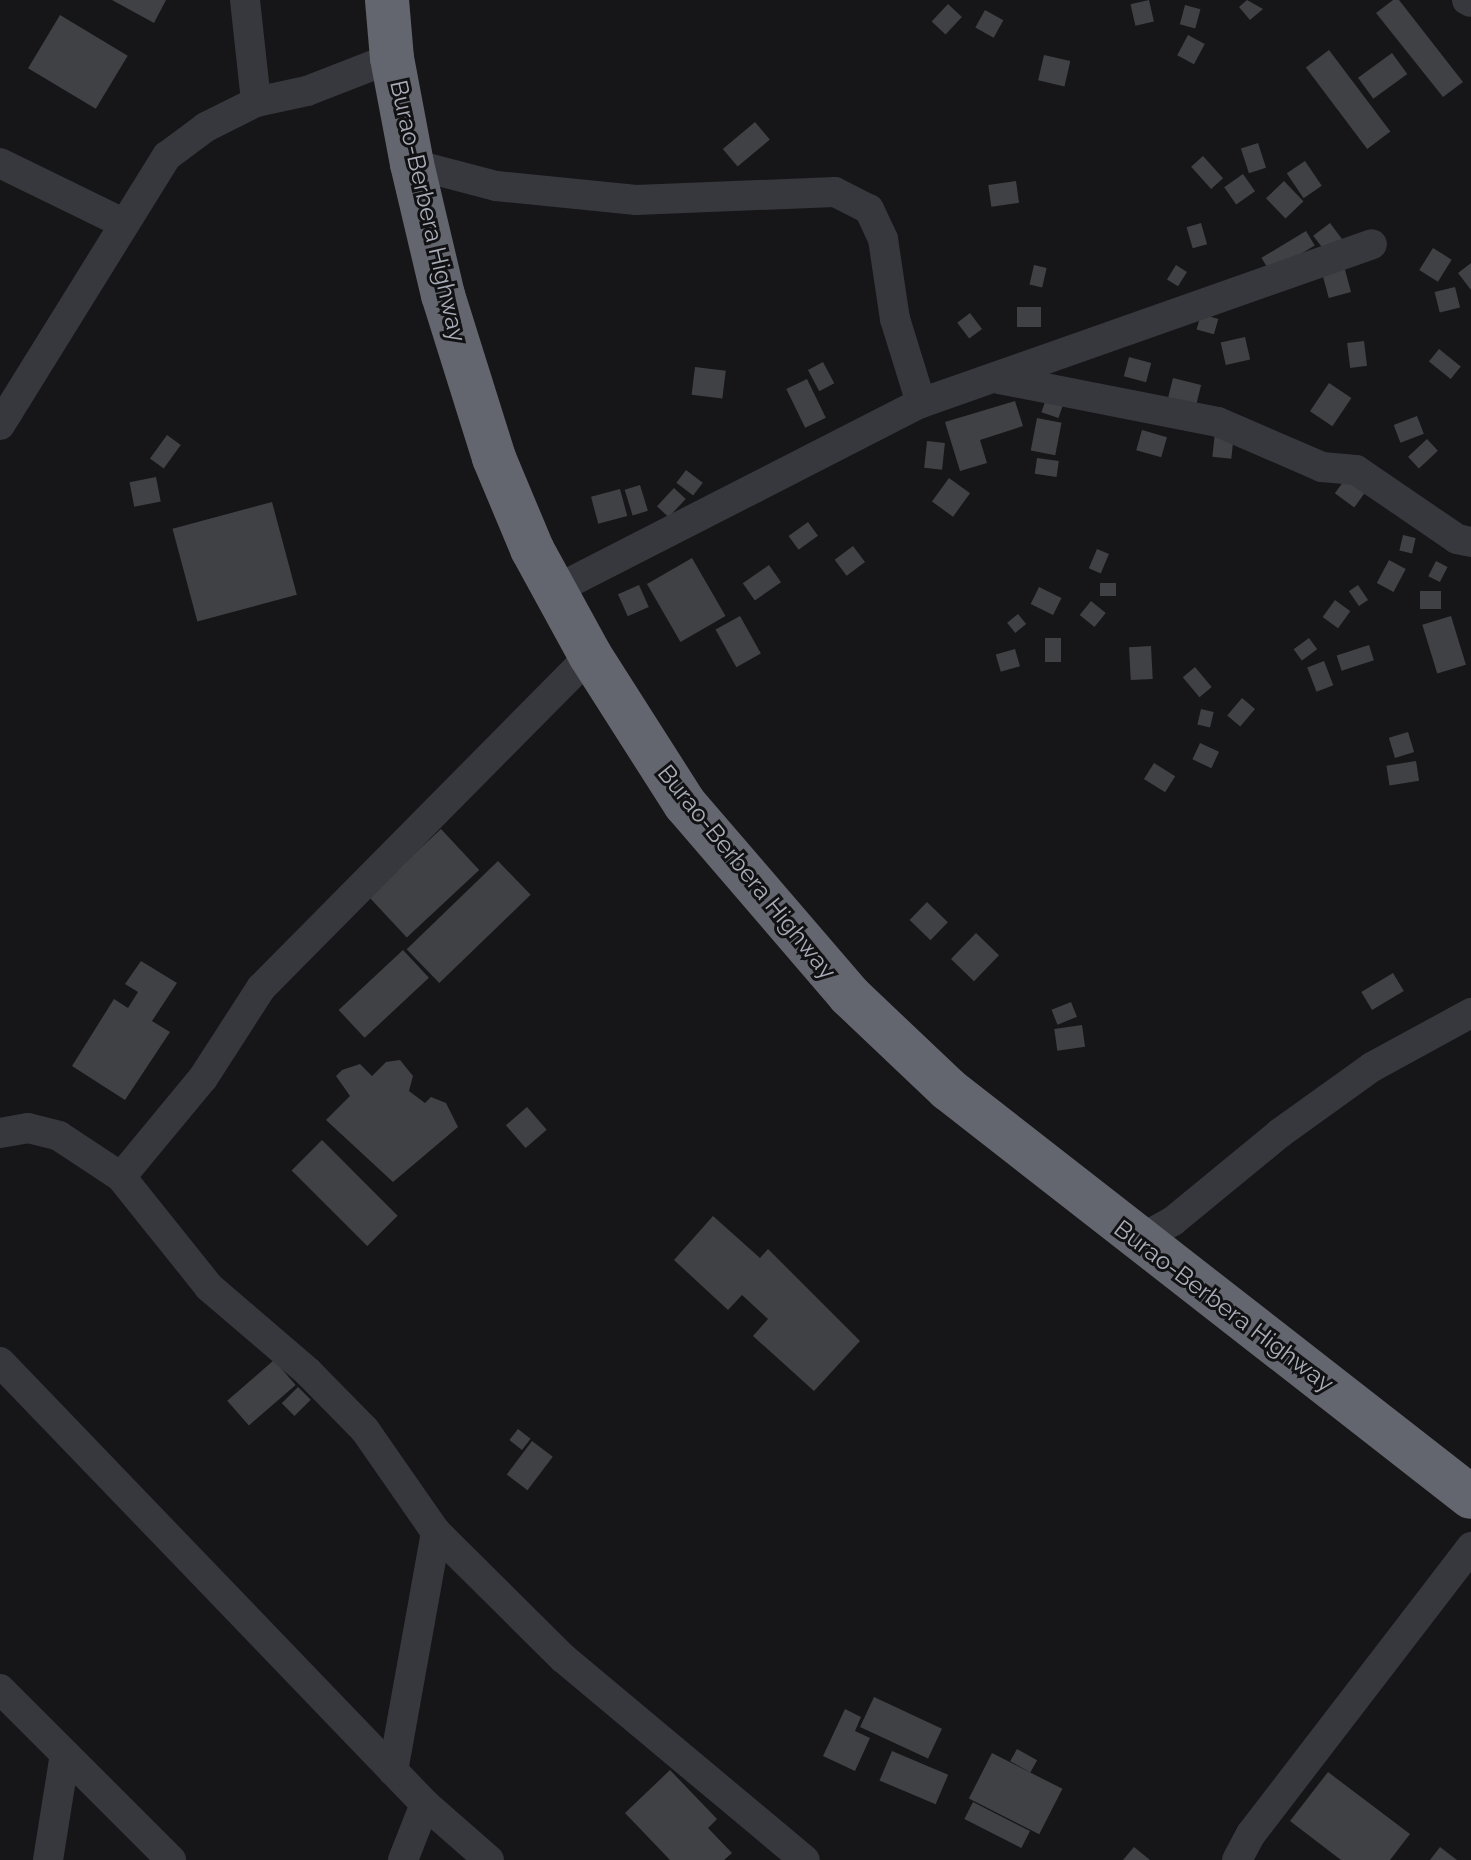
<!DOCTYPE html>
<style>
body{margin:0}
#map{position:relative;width:1471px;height:1860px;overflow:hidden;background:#161618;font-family:Raleway,sans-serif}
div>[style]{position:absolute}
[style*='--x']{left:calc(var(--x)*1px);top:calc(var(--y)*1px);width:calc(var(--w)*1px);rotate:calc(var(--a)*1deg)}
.building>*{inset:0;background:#404145;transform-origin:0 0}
.street>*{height:30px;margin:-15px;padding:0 15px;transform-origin:15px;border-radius:15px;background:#37383d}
.highway>*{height:44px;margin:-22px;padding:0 22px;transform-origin:22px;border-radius:22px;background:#63666e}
span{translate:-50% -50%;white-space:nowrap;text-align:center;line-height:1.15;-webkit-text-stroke:6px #111113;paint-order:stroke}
.street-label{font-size:24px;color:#a8adb8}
</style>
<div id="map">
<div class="building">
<i style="clip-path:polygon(112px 0,166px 0,154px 23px)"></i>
<i style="left:1149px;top:0;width:22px;height:19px;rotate:77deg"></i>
<i style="clip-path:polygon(1247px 0,1263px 9px,1250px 20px,1239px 7px)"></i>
<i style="clip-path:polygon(1393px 0,1399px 0,1463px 82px,1443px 97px,1376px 13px)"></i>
<i style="left:948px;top:4px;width:19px;height:24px;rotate:43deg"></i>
<i style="left:1185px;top:5px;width:16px;height:20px;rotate:15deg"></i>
<i style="left:985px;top:10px;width:21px;height:20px;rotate:29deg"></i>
<i style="left:60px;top:15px;width:79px;height:62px;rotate:31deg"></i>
<i style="left:1188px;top:35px;width:19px;height:23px;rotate:28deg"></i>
<i style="left:1329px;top:50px;width:102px;height:29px;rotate:53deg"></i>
<i style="left:1392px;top:53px;width:26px;height:42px;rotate:54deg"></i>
<i style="left:1044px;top:55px;width:27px;height:26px;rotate:13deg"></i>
<i style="left:755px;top:122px;width:23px;height:42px;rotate:50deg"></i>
<i style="left:1258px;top:143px;width:26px;height:18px;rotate:72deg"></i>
<i style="left:1203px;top:156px;width:30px;height:16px;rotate:48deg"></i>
<i style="left:1305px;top:161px;width:30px;height:22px;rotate:56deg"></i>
<i style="left:1243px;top:174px;width:21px;height:23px;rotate:55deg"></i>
<i style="left:1016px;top:181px;width:22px;height:28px;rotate:82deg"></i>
<i style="left:1284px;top:181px;width:28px;height:25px;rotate:46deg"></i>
<i style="left:1201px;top:223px;width:22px;height:15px;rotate:74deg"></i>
<i style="left:1330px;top:223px;width:20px;height:21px;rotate:53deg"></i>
<i style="left:1306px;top:231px;width:17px;height:52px;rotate:59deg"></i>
<i style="left:1433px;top:248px;width:22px;height:26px;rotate:32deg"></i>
<i style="clip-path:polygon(1471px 263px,1471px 290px,1458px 273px)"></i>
<i style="left:1034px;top:265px;width:13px;height:20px;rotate:13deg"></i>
<i style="left:1176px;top:265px;width:13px;height:17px;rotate:32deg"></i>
<i style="left:1344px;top:266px;width:27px;height:23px;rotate:75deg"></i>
<i style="left:1455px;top:287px;width:21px;height:21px;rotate:76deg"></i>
<i style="left:1017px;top:307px;width:24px;height:20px"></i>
<i style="left:970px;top:313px;width:20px;height:16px;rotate:53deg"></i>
<i style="left:1201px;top:314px;width:18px;height:16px;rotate:16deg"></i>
<i style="left:1245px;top:337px;width:23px;height:25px;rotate:77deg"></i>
<i style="left:1364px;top:341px;width:25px;height:17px;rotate:83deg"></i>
<i style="left:1439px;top:349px;width:28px;height:16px;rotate:39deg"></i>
<i style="left:1129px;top:357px;width:23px;height:20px;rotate:15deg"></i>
<i style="left:823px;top:362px;width:24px;height:17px;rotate:62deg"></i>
<i style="left:695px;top:367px;width:31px;height:28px;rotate:7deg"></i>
<i style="left:1173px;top:378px;width:29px;height:21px;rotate:14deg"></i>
<i style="left:807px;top:379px;width:43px;height:23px;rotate:64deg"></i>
<i style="left:1329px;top:383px;width:27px;height:34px;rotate:34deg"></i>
<i style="left:1046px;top:399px;width:18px;height:14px;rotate:19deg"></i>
<i style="clip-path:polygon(1015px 401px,1023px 426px,980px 440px,987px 463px,960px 471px,945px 422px)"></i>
<i style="left:1417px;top:416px;width:19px;height:25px;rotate:69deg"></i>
<i style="left:1037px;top:418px;width:25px;height:33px;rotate:11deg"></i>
<i style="left:1142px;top:430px;width:26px;height:21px;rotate:16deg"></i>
<i style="left:1215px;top:432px;width:19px;height:25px;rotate:6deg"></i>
<i style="left:167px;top:435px;width:17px;height:29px;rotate:36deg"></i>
<i style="left:1427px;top:439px;width:16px;height:26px;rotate:47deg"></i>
<i style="left:927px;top:441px;width:18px;height:27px;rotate:6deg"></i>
<i style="left:1037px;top:458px;width:22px;height:16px;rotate:8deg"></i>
<i style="left:686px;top:470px;width:21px;height:16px;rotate:37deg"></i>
<i style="left:156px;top:477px;width:25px;height:27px;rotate:79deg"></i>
<i style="left:949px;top:478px;width:26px;height:29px;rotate:36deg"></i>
<i style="left:1346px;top:478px;width:24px;height:19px;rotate:36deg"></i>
<i style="left:640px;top:485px;width:27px;height:16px;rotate:73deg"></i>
<i style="left:674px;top:488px;width:16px;height:25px;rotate:43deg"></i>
<i style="left:620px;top:489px;width:28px;height:30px;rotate:75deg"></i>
<i style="left:272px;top:502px;width:96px;height:103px;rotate:75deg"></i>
<i style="left:808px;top:522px;width:17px;height:24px;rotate:54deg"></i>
<i style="left:1403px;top:535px;width:13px;height:16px;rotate:13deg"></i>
<i style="left:853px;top:546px;width:20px;height:23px;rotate:53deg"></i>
<i style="left:1097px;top:549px;width:13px;height:21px;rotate:23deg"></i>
<i style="left:692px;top:558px;width:67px;height:52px;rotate:60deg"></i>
<i style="left:1389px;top:560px;width:19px;height:26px;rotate:28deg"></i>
<i style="left:1436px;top:561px;width:13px;height:17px;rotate:27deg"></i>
<i style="left:769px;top:565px;width:21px;height:32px;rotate:55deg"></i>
<i style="left:1100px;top:583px;width:16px;height:13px"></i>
<i style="left:639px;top:585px;width:24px;height:23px;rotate:66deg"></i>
<i style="left:1358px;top:585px;width:18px;height:11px;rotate:56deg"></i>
<i style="left:1039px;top:587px;width:25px;height:19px;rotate:26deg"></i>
<i style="left:1420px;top:591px;width:21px;height:18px"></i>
<i style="left:1335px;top:600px;width:19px;height:21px;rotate:36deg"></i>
<i style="left:1091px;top:601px;width:19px;height:18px;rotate:39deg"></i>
<i style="left:1018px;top:614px;width:13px;height:14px;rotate:51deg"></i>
<i style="left:740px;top:616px;width:43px;height:28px;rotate:61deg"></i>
<i style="left:1451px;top:616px;width:51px;height:30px;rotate:73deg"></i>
<i style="left:1045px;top:638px;width:16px;height:24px"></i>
<i style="left:1309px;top:638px;width:14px;height:19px;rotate:54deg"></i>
<i style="left:1369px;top:645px;width:16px;height:34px;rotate:72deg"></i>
<i style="left:1151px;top:646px;width:33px;height:22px;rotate:87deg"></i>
<i style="left:1015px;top:649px;width:18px;height:20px;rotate:74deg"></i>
<i style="left:1324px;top:661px;width:26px;height:18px;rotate:69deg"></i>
<i style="left:1195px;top:667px;width:26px;height:16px;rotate:50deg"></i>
<i style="left:1242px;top:698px;width:17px;height:23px;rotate:40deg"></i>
<i style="left:1201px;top:709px;width:13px;height:16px;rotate:13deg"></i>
<i style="left:1408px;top:732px;width:21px;height:20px;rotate:73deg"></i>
<i style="left:1200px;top:743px;width:21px;height:18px;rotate:25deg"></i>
<i style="left:1416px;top:761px;width:20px;height:30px;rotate:81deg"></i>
<i style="left:1154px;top:763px;width:25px;height:19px;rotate:32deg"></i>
<i style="left:441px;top:829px;width:56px;height:99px;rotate:47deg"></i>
<i style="left:498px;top:861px;width:47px;height:127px;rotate:46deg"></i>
<i style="left:927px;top:902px;width:29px;height:25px;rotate:44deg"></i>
<i style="left:976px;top:933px;width:32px;height:36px;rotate:44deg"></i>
<i style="left:403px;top:950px;width:38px;height:88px;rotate:47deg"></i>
<i style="clip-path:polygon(141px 961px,177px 983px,152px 1021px,170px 1032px,125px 1100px,72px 1066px,114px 999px,128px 1008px,138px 992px,125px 984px)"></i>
<i style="left:1393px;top:973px;width:21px;height:37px;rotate:59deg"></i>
<i style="left:1071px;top:1002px;width:16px;height:21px;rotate:68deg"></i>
<i style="left:1082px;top:1025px;width:22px;height:28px;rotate:82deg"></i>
<i style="clip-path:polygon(400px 1060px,413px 1076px,409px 1091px,425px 1103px,431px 1097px,446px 1103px,458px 1127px,393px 1182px,326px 1120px,350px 1096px,336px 1076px,342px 1070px,360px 1064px,372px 1076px,386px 1062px)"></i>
<i style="left:527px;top:1107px;width:30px;height:28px;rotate:49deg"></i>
<i style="left:322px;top:1140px;width:107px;height:43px;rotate:45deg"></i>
<i style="clip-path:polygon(713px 1216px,760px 1258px,768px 1249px,860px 1341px,814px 1391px,753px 1336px,768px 1319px,742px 1295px,728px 1310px,674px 1260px)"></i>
<i style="left:274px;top:1360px;width:33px;height:62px;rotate:49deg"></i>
<i style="left:298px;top:1387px;width:18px;height:23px;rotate:45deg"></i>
<i style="left:518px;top:1429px;width:16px;height:14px;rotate:38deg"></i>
<i style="left:532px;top:1441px;width:26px;height:42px;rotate:37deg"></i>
<i style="left:874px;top:1697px;width:75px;height:33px;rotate:25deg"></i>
<i style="clip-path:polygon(845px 1709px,861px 1717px,855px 1731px,870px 1738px,855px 1771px,823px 1756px)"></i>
<i style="left:1017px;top:1749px;width:23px;height:14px;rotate:29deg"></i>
<i style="left:892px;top:1751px;width:61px;height:32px;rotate:23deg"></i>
<i style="left:992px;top:1753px;width:79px;height:51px;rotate:27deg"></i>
<i style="clip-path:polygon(670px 1770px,717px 1819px,708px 1828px,732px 1853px,724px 1860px,670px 1860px,625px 1813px)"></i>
<i style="clip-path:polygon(1328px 1772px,1410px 1834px,1390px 1860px,1341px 1860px,1290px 1821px)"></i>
<i style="left:973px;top:1802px;width:64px;height:19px;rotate:27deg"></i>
<i style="clip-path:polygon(1134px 1847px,1150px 1860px,1123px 1860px)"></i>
<i style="clip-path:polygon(1440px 1847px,1457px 1860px,1430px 1860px)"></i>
</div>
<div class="street">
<i style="--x:245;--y:0;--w:103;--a:83.8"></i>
<i style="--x:1467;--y:0;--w:4;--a:27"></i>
<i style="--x:0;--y:163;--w:135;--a:26"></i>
<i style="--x:412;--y:164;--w:87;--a:14.7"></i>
<i style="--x:496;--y:186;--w:141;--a:5.7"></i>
<i style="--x:636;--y:200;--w:199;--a:-2.3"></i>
<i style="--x:835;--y:192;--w:38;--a:27"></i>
<i style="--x:869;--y:209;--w:33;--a:65"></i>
<i style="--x:883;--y:239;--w:81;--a:81.5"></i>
<i style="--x:895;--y:319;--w:88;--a:72.8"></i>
<i style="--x:999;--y:379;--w:223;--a:11.1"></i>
<i style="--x:1218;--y:422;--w:113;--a:23.4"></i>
<i style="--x:1322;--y:467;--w:34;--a:5"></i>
<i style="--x:1356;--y:470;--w:122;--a:34.3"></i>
<i style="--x:1457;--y:539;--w:14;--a:12"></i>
<i style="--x:0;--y:425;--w:317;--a:-58.2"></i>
<i style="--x:167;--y:156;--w:49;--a:-36.6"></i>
<i style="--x:206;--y:127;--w:56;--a:-26.6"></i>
<i style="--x:256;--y:102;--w:52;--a:-12.2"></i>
<i style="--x:307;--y:91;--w:91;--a:-21.2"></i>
<i style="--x:555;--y:590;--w:411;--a:-27.1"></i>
<i style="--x:921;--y:403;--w:478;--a:-19.4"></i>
<i style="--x:0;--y:1133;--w:28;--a:-10"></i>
<i style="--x:28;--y:1128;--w:32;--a:14"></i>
<i style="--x:59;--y:1136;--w:74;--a:33.5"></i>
<i style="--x:121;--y:1177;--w:141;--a:51.3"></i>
<i style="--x:209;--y:1287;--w:130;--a:40.6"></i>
<i style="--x:308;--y:1372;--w:81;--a:45.5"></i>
<i style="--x:365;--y:1430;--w:124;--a:55.2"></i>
<i style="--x:436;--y:1532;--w:179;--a:44.8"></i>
<i style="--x:563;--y:1658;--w:315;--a:39.9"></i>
<i style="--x:121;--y:1177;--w:129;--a:-50.4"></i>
<i style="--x:203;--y:1078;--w:107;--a:-57.2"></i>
<i style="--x:261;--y:988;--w:468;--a:-45.3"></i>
<i style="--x:1137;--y:1241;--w:41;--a:-29.1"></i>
<i style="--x:1173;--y:1221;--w:139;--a:-39.4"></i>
<i style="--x:1280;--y:1133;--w:113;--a:-35.7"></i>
<i style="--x:1372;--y:1067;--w:113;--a:-28.6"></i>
<i style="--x:0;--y:1362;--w:613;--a:46.12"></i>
<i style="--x:425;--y:1804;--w:85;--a:41.2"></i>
<i style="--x:0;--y:1689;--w:242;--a:45"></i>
<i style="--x:393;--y:1771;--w:243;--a:-79.8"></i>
<i style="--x:48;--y:1860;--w:107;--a:-80.9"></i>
<i style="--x:403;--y:1860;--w:60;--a:-68.6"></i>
<i style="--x:1237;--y:1860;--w:30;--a:-62"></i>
<i style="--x:1251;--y:1834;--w:362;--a:-52.5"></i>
</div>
<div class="highway">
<i style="--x:387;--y:0;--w:58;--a:85.1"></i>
<i style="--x:392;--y:58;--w:108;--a:79.3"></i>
<i style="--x:412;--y:164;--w:135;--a:76.7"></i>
<i style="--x:443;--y:295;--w:171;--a:72.6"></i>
<i style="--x:494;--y:458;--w:99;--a:67.3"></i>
<i style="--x:532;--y:549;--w:121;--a:61.3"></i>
<i style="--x:590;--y:655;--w:177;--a:57.5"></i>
<i style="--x:685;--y:804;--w:252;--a:49.3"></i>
<i style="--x:849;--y:995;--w:137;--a:43.5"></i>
<i style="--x:948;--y:1089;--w:663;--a:37.96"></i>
</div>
<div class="street-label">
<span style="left:428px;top:211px;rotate:77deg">Burao-Berbera Highway</span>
<span style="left:747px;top:872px;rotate:51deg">Burao-Berbera Highway</span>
<span style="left:1224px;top:1306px;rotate:37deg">Burao-Berbera Highway</span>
</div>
</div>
